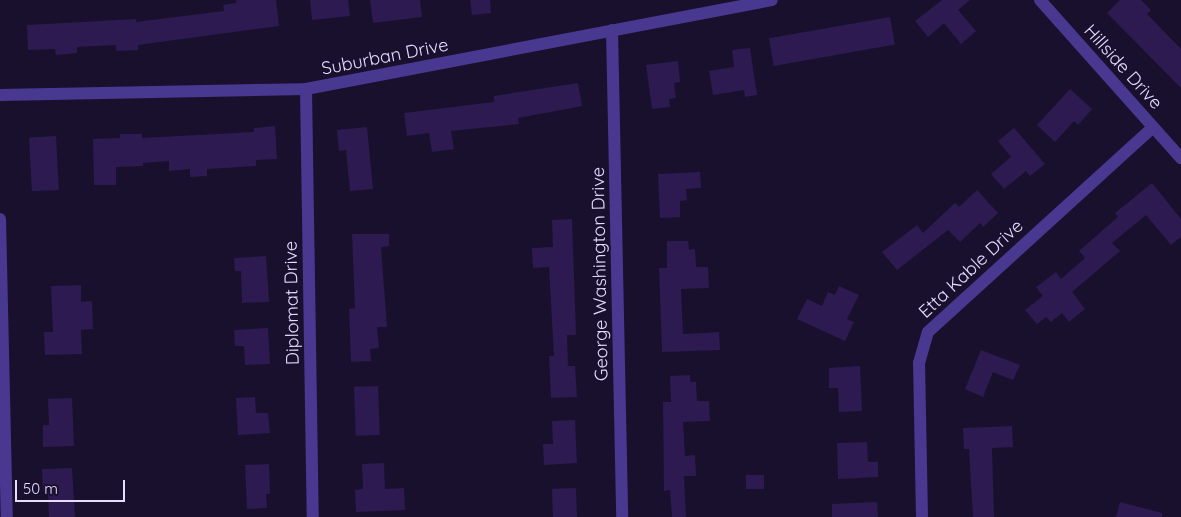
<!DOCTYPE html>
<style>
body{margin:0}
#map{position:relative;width:1181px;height:517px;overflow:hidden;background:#19102e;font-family:Quicksand,sans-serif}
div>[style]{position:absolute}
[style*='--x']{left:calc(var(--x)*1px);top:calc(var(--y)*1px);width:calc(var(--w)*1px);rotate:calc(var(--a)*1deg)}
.building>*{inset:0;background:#2d1a50;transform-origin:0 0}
.street>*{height:12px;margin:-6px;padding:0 6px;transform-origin:6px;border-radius:6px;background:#483890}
span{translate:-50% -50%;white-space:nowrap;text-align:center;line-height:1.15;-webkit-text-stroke:4px #19102e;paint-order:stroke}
.street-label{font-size:18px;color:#e6dcff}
.scale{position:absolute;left:15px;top:480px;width:110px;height:22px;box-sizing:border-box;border:2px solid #e6dcff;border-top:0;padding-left:6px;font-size:15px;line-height:18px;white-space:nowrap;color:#e6dcff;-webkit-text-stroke:4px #19102e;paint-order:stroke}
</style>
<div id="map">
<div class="building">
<i style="clip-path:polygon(236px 0,276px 0,279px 26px,138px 45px,138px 50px,116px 51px,116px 45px,77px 47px,77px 53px,56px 55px,55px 49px,28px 50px,27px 25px,136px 19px,136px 22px,224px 11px,223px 5px,236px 3px)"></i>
<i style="clip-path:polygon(310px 0,348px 0,350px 16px,312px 20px)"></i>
<i style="clip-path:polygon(370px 0,420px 0,422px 17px,373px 23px)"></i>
<i style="clip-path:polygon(470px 0,490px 0,491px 13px,472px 15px)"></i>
<i style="clip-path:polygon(942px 0,970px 0,958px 10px,976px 31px,961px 44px,944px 23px,928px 37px,915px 21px)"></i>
<i style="clip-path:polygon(1120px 0,1141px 0,1151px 10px,1147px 14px,1181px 49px,1181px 88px,1107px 13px)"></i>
<i style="left:890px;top:17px;width:28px;height:123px;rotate:80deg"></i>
<i style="clip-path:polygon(750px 48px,757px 95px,745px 97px,744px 90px,713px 95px,709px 71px,734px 67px,732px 50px)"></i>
<i style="clip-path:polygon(678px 61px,680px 82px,674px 83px,676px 98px,669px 99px,670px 107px,652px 109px,646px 65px)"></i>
<i style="clip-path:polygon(578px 83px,582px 106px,518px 118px,519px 124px,451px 131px,454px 149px,432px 152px,429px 133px,407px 136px,404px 113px,494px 102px,494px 96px)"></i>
<i style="clip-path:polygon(1070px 89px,1092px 109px,1078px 125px,1074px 121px,1055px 142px,1037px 125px)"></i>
<i style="clip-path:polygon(275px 126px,277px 159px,256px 160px,256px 166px,207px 169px,207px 176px,190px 177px,190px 169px,169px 171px,169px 161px,143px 163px,143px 166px,116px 167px,116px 185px,94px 185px,93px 139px,120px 138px,120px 134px,142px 134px,142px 138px,254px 132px,254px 128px)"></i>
<i style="clip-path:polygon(367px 127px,373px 189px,350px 191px,346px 150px,339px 151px,337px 130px)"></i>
<i style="clip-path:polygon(1014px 128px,1045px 164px,1030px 176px,1026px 171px,1004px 189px,991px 174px,1011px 157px,998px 141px)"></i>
<i style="left:56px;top:136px;width:54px;height:27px;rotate:87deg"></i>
<i style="clip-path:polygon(700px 172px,701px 188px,686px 189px,687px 200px,680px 201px,680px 217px,660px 218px,658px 174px)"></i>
<i style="clip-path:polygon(1152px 183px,1181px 219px,1181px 237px,1171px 245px,1146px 215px,1112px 243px,1120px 251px,1072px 292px,1085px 309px,1069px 322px,1062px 313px,1051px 322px,1046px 317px,1037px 324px,1025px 310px,1043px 296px,1036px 287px,1056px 272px,1061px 279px,1085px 258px,1079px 251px,1118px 217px,1115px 213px)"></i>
<i style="clip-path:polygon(977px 190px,998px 213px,983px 227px,980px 223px,960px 242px,948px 230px,897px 270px,882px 252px,917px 225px,923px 233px,955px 203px,959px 207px)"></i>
<i style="clip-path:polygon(572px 219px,576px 335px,567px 335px,568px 366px,575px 366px,577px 397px,551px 398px,549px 356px,554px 356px,549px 267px,533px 268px,532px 248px,553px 247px,552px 220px)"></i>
<i style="clip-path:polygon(352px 234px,389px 234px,389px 246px,381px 247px,387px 327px,377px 327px,379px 348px,370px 349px,371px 361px,351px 362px,349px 309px,355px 308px)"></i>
<i style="clip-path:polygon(667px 241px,688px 241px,689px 250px,695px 249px,696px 267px,708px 267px,709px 288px,681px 289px,683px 334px,719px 332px,720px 350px,662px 352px,659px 268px,667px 268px)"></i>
<i style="clip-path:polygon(266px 256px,269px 302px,242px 303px,241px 271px,235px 271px,234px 258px)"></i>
<i style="clip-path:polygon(81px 285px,81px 302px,92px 301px,93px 329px,81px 330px,82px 354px,45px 355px,44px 332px,53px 332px,51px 286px)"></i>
<i style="clip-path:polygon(839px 286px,859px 295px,847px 319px,854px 322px,845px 341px,797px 319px,807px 299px,822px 306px,828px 292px,835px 295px)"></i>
<i style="clip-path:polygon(268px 328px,270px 364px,245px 365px,244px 346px,235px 346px,234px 330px)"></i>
<i style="clip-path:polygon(981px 350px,1020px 365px,1013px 380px,993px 372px,983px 397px,965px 389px)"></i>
<i style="clip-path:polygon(860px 366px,862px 411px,839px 412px,838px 388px,829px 388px,829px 368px)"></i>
<i style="clip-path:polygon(690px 375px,690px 382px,696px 382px,697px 401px,709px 401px,710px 421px,683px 422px,685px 456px,695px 455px,696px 476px,684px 476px,686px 517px,672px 517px,670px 490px,664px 491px,663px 402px,671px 402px,670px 376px)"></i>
<i style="left:378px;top:386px;width:49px;height:24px;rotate:88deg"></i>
<i style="clip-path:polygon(255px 397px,256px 413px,268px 413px,270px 433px,238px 435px,236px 398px)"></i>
<i style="clip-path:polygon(72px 398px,74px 446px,43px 447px,43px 425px,49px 425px,48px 399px)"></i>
<i style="clip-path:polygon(575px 420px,577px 463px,544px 465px,543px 444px,553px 444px,552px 421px)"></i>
<i style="clip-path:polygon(1012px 426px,1013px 447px,992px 448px,994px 517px,973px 517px,969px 449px,964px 449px,963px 428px)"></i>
<i style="clip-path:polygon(867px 442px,868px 462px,878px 462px,878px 477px,838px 479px,837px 443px)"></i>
<i style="clip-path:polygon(384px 463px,385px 489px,404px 488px,405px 510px,356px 512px,355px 490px,363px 489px,362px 464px)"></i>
<i style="clip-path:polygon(269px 464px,270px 494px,266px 494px,267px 508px,247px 509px,245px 465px)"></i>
<i style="clip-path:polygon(72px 468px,75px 517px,49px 517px,48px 491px,43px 491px,42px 469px)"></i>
<i style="left:746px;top:475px;width:18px;height:14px"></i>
<i style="left:576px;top:488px;width:29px;height:24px;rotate:88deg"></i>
<i style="clip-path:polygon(877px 502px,878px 517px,832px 517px,832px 504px)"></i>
<i style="clip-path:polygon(1120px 502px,1162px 513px,1162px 517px,1116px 517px)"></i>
</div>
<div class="street">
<i style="--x:1040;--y:0;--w:212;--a:48.3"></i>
<i style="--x:612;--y:30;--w:487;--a:88.8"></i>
<i style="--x:306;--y:89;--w:428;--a:89.1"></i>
<i style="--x:0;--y:95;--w:306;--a:-1.1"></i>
<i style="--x:306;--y:89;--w:474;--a:-10.8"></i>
<i style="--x:0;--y:219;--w:298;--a:88.7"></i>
<i style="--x:922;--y:517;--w:154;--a:-91.1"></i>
<i style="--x:919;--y:363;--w:32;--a:-74"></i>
<i style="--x:928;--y:332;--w:304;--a:-42.3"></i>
</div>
<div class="street-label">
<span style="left:385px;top:57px;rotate:-11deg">Suburban Drive</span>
<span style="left:1123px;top:67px;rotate:48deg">Hillside Drive</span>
<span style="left:971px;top:269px;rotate:-43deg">Etta Kable Drive</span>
<span style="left:600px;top:274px;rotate:-91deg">George Washington Drive</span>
<span style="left:292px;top:303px;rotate:-91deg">Diplomat Drive</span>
</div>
<div class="scale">50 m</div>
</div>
